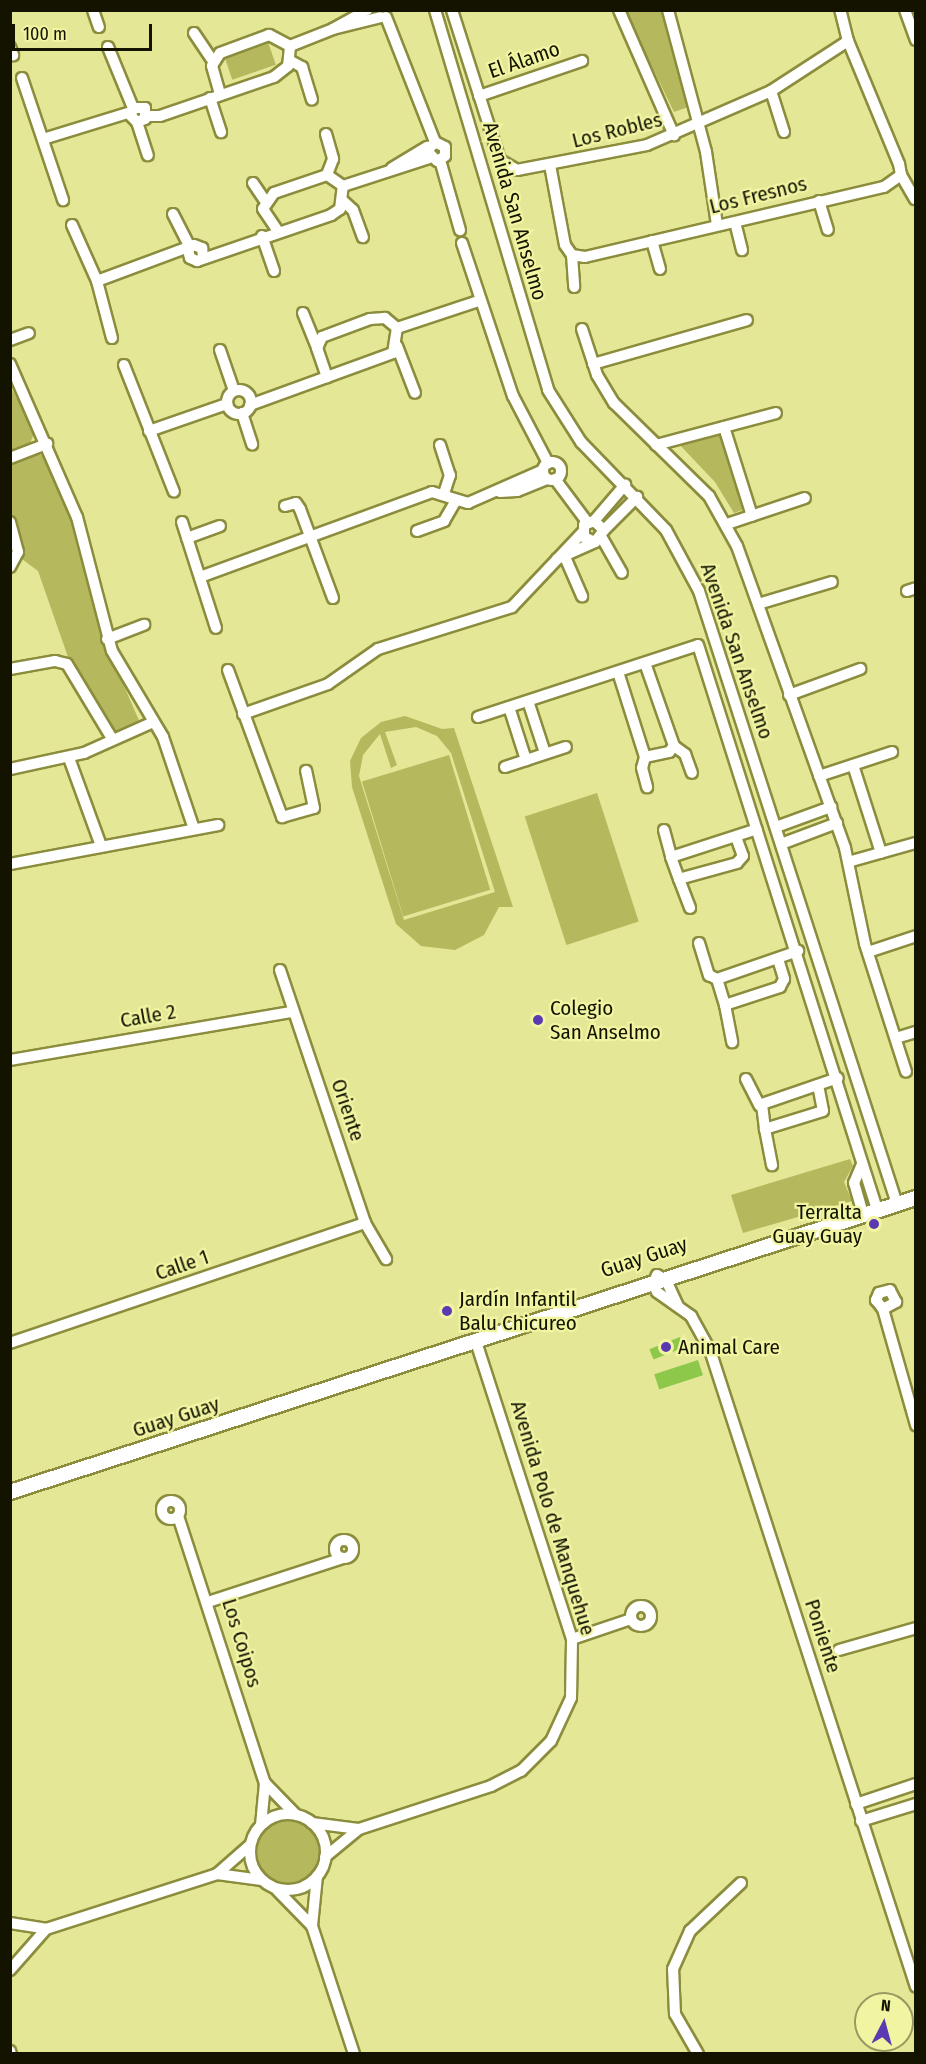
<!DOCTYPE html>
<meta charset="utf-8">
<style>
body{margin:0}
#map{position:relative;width:926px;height:2064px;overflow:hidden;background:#e3e796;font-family:"Fira Sans Condensed",sans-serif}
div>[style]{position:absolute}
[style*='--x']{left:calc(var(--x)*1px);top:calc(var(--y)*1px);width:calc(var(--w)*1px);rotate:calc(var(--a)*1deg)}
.green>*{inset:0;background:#b5b85d;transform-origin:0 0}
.round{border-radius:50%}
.building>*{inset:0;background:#8ec84b;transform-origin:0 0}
.roads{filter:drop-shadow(2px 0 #8b8d3d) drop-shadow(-2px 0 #8b8d3d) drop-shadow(0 2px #8b8d3d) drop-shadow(0 -2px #8b8d3d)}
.minor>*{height:10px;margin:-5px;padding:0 5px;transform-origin:5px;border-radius:5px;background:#fff}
.minor>.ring{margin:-5px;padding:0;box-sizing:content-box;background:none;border:10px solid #fff;border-radius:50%}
.tertiary>*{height:14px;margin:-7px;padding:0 7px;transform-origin:7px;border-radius:7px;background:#fff}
.dots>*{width:16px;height:16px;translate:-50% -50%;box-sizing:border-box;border:3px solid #f1f5a2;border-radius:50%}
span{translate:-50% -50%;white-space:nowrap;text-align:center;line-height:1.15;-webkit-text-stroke:4.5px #f1f5a2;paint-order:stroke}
.street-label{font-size:21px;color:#131300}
.poi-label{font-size:21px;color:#131300}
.left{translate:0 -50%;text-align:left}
.right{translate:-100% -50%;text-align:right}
.frame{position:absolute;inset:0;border:12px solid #131300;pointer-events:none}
.north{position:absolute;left:854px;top:1992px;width:60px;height:60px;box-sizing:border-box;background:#f1f5a2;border:2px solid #989b61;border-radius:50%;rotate:6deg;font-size:16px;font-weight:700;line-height:24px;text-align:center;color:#131300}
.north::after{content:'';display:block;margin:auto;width:21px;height:27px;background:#5b39b1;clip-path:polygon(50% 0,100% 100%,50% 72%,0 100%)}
.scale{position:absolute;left:12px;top:24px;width:140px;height:27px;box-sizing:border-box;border:3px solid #131300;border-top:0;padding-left:8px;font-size:18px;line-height:21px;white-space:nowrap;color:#131300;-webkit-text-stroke:4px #f1f5a2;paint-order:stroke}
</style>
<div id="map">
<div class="green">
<i style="clip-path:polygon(625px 11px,662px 11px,688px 107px,674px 112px)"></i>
<i style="left:268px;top:42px;width:24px;height:46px;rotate:71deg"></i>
<i style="clip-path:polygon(10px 386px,35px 431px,29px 446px,10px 453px)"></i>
<i style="clip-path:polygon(720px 432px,745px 509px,734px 513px,715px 482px,677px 442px)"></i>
<i style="clip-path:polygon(36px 453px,48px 458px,82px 553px,104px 640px,141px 725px,109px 735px,68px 657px,38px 571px,22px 559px,11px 514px,10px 465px)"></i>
<i style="clip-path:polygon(evenodd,405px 716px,442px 729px,454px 728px,513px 907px,499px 907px,484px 935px,455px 950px,421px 946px,396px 924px,352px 787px,350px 761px,361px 738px,381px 722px,405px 716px,416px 727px,437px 736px,451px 753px,495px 892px,404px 920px,359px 776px,363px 755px,380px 734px,391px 768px,397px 765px,385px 732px,416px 727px)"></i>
<i style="left:449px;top:755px;width:141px;height:91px;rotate:73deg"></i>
<i style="left:597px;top:793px;width:135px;height:76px;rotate:72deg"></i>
<i style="clip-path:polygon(850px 1159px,853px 1166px,844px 1182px,852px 1201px,743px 1233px,731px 1195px)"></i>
<i class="round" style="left:256px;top:1820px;width:64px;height:64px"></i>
</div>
<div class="building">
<i style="left:680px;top:1337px;width:11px;height:33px;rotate:68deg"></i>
<i style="left:698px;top:1360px;width:16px;height:46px;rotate:72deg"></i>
</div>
<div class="roads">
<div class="minor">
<i style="--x:93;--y:10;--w:18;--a:71"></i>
<i style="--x:367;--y:10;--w:39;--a:151"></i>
<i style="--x:333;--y:29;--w:49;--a:-14"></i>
<i style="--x:435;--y:10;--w:396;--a:73.4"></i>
<i style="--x:548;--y:390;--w:62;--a:57.6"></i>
<i style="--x:581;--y:442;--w:122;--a:46"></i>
<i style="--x:666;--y:530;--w:69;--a:61.6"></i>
<i style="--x:699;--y:591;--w:644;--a:72.1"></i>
<i style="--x:452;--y:10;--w:157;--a:72.3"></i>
<i style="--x:500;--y:160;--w:20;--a:30"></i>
<i style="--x:517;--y:170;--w:132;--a:-10.9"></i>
<i style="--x:647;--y:145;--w:135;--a:-23.5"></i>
<i style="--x:771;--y:91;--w:92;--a:-33"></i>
<i style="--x:848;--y:41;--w:32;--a:-104"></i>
<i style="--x:619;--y:10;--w:137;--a:66.3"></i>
<i style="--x:668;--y:10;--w:147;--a:75"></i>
<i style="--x:706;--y:152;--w:74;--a:81.4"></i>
<i style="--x:905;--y:10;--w:32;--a:70"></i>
<i style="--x:386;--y:17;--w:134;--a:68.6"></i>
<i style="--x:435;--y:142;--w:11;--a:27"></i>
<i style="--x:445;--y:147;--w:9;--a:90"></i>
<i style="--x:445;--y:156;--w:9;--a:148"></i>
<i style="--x:437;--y:161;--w:14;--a:-135"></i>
<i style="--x:427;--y:151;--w:12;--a:-48"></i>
<i style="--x:194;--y:33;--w:34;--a:56"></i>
<i style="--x:290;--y:46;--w:46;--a:-21.6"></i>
<i style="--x:10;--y:47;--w:9;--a:69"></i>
<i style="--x:108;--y:47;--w:66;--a:67.7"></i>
<i style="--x:133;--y:108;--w:8;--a:104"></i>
<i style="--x:131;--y:116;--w:8;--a:45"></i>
<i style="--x:137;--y:122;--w:9;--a:-21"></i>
<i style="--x:145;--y:119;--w:11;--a:-90"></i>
<i style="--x:145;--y:108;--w:12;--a:180"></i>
<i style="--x:291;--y:61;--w:13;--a:29"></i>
<i style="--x:302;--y:67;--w:34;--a:73"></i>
<i style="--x:22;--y:78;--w:129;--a:71.4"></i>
<i style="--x:771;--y:91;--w:43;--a:72.4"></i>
<i style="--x:479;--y:96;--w:109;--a:-18.8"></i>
<i style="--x:210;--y:98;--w:36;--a:72"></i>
<i style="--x:147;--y:116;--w:13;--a:0"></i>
<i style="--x:160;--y:116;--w:120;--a:-18.9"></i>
<i style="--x:274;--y:77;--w:18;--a:-38"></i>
<i style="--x:288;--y:66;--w:20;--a:-84"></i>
<i style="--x:290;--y:46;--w:24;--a:-152"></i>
<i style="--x:269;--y:35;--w:52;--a:159.8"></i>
<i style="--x:220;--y:53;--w:15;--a:122"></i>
<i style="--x:212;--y:66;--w:29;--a:74"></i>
<i style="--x:137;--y:122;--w:35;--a:72"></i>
<i style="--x:326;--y:134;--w:26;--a:74"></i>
<i style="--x:333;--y:159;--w:17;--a:111"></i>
<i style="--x:43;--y:139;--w:92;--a:-17.1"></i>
<i style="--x:440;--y:160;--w:73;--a:74.1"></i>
<i style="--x:550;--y:165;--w:81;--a:79.4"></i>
<i style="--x:565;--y:245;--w:12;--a:55"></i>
<i style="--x:572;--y:255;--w:13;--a:9"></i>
<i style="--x:585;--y:257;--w:307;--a:-13.2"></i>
<i style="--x:884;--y:187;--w:21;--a:-35"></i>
<i style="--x:901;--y:175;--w:11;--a:-100"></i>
<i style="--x:899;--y:164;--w:133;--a:-112.5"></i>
<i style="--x:392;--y:168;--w:41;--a:-31"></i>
<i style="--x:901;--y:175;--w:28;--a:60"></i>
<i style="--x:253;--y:183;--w:23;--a:56"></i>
<i style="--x:343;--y:186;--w:90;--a:-18"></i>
<i style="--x:343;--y:201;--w:13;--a:42"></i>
<i style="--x:353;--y:210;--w:29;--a:70"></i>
<i style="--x:819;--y:201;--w:30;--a:73"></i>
<i style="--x:173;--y:214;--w:38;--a:63"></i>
<i style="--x:735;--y:222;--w:29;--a:76"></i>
<i style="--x:72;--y:225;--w:61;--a:65.9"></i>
<i style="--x:97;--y:281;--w:59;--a:75.3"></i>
<i style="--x:262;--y:236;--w:37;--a:71"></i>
<i style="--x:652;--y:241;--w:29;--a:74"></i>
<i style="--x:462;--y:243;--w:161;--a:71.6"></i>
<i style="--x:513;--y:396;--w:76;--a:62.4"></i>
<i style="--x:188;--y:250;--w:8;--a:76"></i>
<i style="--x:190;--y:258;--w:8;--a:23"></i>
<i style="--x:197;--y:261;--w:142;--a:-18.9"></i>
<i style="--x:331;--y:215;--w:11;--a:-34"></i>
<i style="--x:340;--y:209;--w:23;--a:-83"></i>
<i style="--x:343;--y:186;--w:19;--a:-145"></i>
<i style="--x:327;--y:175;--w:56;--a:161.2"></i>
<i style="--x:274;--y:193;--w:19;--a:125"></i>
<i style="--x:263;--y:209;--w:25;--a:56"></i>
<i style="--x:572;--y:255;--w:32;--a:86"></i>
<i style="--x:97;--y:281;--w:103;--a:-20.4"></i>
<i style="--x:194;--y:245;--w:9;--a:21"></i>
<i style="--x:202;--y:248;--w:8;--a:83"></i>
<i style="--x:303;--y:313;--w:38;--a:68"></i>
<i style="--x:397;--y:328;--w:85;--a:-18.4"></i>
<i style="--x:582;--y:329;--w:48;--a:71.9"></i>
<i style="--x:597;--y:375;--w:33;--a:59"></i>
<i style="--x:614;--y:403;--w:133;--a:44.4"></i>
<i style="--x:709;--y:496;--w:57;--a:60.8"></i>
<i style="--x:737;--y:546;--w:321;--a:70.3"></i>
<i style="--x:845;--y:848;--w:98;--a:78.2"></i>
<i style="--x:865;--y:944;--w:134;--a:72.2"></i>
<i style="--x:10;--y:340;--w:20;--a:-20"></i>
<i style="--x:397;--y:346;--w:50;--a:69"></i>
<i style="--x:220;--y:350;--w:43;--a:71.1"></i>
<i style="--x:10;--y:364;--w:167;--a:66.4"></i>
<i style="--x:77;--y:517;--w:138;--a:75.4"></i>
<i style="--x:112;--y:651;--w:100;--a:59.3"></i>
<i style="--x:163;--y:737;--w:97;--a:71.4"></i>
<i style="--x:593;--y:364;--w:160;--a:-15.9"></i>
<i style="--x:124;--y:365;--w:136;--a:68.5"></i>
<i class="ring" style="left:227px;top:390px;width:14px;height:14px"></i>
<i style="--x:250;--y:405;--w:152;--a:-20"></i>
<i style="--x:393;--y:353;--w:25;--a:-81"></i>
<i style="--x:397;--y:328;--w:16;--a:-140"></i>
<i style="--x:385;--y:318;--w:15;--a:176"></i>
<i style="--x:370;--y:319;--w:51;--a:159.4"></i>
<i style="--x:322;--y:337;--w:12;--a:114"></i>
<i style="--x:317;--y:348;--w:31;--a:71"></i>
<i style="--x:242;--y:413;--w:33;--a:72"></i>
<i style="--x:724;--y:427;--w:93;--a:72.5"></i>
<i style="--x:149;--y:431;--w:83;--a:-19.1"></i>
<i style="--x:440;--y:445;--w:32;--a:72"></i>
<i style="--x:450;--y:475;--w:19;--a:108"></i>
<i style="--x:656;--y:445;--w:124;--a:-14.9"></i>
<i style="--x:10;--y:458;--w:40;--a:-21"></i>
<i class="ring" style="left:543px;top:462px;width:8px;height:8px"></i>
<i style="--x:555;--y:479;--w:54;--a:53.3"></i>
<i style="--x:500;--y:492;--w:17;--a:-3"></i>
<i style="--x:517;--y:491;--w:32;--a:-22"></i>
<i style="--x:285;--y:506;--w:11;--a:-15"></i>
<i style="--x:296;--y:503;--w:7;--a:56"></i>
<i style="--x:300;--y:509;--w:95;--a:69.7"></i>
<i style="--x:594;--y:521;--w:13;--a:42"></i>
<i style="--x:604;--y:530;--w:15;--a:127"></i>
<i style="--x:595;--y:542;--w:12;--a:-156"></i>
<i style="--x:584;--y:537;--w:12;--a:-90"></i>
<i style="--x:584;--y:525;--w:11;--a:-22"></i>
<i style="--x:594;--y:521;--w:48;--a:-49.3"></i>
<i style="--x:10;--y:522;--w:31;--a:75"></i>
<i style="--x:18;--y:552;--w:17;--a:118"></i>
<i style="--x:182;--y:522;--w:111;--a:72.2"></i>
<i style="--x:727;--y:524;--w:82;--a:-18.4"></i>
<i style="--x:604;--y:530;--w:47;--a:-45"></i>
<i style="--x:417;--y:531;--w:29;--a:-20"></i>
<i style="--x:444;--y:521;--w:22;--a:-60"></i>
<i style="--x:187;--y:538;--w:35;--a:-20"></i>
<i style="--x:602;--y:538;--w:40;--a:60.3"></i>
<i style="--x:565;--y:557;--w:43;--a:66.4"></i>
<i style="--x:557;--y:559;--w:42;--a:-24.1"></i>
<i style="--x:200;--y:577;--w:247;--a:-20.1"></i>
<i style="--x:432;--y:492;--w:38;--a:17"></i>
<i style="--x:468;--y:503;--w:82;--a:-23.7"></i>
<i style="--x:907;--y:591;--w:9;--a:-18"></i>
<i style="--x:758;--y:604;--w:77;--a:-16.6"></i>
<i style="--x:107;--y:639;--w:40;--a:-21"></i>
<i style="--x:645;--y:663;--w:88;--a:70.7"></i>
<i style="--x:674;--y:746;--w:14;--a:36"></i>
<i style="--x:685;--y:754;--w:20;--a:70"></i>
<i style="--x:10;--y:669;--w:46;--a:-10.1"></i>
<i style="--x:55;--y:661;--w:12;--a:14"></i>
<i style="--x:67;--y:664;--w:85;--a:58.9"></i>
<i style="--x:228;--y:670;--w:157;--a:69.8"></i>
<i style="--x:282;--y:817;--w:33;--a:-16"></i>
<i style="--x:314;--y:808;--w:38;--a:-102"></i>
<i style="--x:618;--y:672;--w:89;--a:72.4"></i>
<i style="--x:645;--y:757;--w:11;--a:105"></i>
<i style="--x:642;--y:768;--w:20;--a:75"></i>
<i style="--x:789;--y:695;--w:76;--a:-20.1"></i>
<i style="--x:528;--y:701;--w:55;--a:71.9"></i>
<i style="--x:509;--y:707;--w:56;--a:72.2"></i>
<i style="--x:243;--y:714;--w:90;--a:-19.4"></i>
<i style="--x:328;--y:684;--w:61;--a:-35"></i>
<i style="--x:378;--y:649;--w:140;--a:-17.4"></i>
<i style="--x:512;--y:607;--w:102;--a:-46.6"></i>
<i style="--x:478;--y:717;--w:231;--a:-18.1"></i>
<i style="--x:698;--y:645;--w:585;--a:72.4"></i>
<i style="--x:645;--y:757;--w:25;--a:-12"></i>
<i style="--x:669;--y:752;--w:8;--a:-50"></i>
<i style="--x:69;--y:758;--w:94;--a:70"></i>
<i style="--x:853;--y:765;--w:92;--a:72.3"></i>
<i style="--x:505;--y:767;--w:64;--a:-18.2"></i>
<i style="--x:10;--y:769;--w:76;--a:-12.2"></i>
<i style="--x:84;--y:753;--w:73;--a:-24.1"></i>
<i style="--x:819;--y:776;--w:77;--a:-18.2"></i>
<i style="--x:776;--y:827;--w:59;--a:-20"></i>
<i style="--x:664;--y:830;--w:28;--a:75"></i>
<i style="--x:736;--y:837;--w:20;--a:70"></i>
<i style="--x:743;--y:856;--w:9;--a:131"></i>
<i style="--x:737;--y:863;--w:60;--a:164.6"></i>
<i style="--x:679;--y:879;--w:23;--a:-110"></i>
<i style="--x:671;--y:857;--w:90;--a:-18"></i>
<i style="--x:781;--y:844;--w:60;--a:-20.6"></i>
<i style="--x:848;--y:862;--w:70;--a:-15.8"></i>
<i style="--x:10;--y:864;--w:212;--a:-10.6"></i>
<i style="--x:679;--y:879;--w:31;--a:69"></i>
<i style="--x:699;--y:943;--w:34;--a:73"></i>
<i style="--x:709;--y:975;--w:9;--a:27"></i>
<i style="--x:868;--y:952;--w:51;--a:-18.4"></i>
<i style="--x:778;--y:959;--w:21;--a:73"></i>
<i style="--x:784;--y:979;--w:9;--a:117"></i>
<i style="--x:780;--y:987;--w:58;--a:161.9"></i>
<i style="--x:725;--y:1005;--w:27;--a:-107"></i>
<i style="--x:717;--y:979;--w:86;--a:-19.1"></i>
<i style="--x:280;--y:970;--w:267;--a:71.4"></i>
<i style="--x:365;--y:1223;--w:42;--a:59.7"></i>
<i style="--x:725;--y:1005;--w:38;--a:79"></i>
<i style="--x:896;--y:1038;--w:21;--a:-17"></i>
<i style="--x:10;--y:1060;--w:286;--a:-9.7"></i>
<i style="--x:746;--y:1079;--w:30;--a:63"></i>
<i style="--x:818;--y:1085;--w:26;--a:79"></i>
<i style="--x:823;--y:1111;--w:61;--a:162.8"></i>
<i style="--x:765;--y:1129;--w:25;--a:-97"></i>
<i style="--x:762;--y:1104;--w:80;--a:-18.9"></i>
<i style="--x:765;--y:1129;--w:37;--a:79"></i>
<i style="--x:861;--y:1207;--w:25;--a:-106"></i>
<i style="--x:854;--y:1183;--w:21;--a:-67"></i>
<i style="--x:678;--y:1306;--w:29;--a:-115"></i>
<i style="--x:666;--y:1280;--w:10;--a:-151"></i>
<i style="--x:657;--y:1275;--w:10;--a:114"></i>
<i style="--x:653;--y:1284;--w:9;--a:63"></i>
<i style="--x:657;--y:1292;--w:42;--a:35.2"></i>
<i style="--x:691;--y:1316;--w:39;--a:61"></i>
<i style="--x:710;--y:1350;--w:669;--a:72.08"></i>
<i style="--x:883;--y:1309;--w:15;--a:-28"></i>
<i style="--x:896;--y:1302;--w:13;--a:-117"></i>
<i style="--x:890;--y:1290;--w:11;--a:165"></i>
<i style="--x:879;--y:1293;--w:8;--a:113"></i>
<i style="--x:876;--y:1300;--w:11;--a:52"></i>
<i style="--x:883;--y:1309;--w:121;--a:74.1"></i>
<i style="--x:10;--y:1343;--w:375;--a:-18.7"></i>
<i class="ring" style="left:162px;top:1501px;width:8px;height:8px"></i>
<i style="--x:178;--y:1516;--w:281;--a:72"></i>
<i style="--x:265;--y:1783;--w:42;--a:95.4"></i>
<i class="ring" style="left:335px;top:1540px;width:8px;height:8px"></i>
<i style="--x:208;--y:1602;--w:142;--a:-18.1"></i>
<i class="ring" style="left:631px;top:1606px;width:10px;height:10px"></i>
<i style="--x:572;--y:1639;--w:62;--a:-18.7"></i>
<i style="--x:839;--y:1650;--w:80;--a:-15.9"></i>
<i style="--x:265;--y:1783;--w:45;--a:45.9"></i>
<i style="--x:856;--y:1804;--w:63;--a:-18.4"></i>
<i class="ring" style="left:250px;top:1814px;width:66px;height:66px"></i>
<i style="--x:861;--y:1821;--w:58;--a:-17.2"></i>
<i style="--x:312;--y:1823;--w:47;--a:7.3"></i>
<i style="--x:325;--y:1857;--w:44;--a:-39.5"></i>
<i style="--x:359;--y:1829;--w:139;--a:-18"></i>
<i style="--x:491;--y:1786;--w:34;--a:-27"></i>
<i style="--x:521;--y:1771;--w:42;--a:-45"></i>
<i style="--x:551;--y:1741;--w:47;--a:-65.1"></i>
<i style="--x:571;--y:1698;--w:59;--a:-89"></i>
<i style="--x:572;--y:1639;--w:312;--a:-107.9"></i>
<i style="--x:217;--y:1874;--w:44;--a:-41.3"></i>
<i style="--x:277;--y:1890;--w:50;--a:45.8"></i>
<i style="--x:312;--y:1926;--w:135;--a:71.8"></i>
<i style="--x:10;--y:1923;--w:36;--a:9"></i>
<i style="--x:312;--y:1926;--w:50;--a:-84.3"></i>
<i style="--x:10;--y:1970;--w:55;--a:-48.7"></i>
<i style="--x:46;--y:1929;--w:180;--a:-17.8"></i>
<i style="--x:217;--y:1874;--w:45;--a:7.6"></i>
<i style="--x:10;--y:2051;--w:3;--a:72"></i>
<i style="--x:698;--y:2054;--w:46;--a:-119.9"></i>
<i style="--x:675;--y:2014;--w:45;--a:-92.5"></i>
<i style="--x:673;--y:1969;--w:42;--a:-65.9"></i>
<i style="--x:690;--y:1931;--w:70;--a:-43.3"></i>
</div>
<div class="tertiary">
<i style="--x:10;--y:1492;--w:953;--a:-17.98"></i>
</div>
</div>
<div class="dots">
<i style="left:538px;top:1020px;background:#5b39b1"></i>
<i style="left:874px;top:1224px;background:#5b39b1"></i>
<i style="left:447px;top:1311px;background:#5b39b1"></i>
<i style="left:666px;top:1347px;background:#5b39b1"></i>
</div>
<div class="street-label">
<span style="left:524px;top:60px;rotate:-19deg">El Álamo</span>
<span style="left:617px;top:130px;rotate:-14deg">Los Robles</span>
<span style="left:758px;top:195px;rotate:-14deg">Los Fresnos</span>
<span style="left:515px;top:211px;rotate:74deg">Avenida San Anselmo</span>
<span style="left:737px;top:651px;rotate:71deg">Avenida San Anselmo</span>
<span style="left:148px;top:1016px;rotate:-10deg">Calle 2</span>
<span style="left:348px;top:1110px;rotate:71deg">Oriente</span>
<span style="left:644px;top:1257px;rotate:-18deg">Guay Guay</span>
<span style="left:182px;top:1265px;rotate:-19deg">Calle 1</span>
<span style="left:176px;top:1417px;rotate:-18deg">Guay Guay</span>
<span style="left:553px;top:1518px;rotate:73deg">Avenida Polo de Manquehue</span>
<span style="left:823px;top:1636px;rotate:72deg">Poniente</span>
<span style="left:242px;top:1643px;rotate:73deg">Los Coipos</span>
</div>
<div class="poi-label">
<span class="left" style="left:550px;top:1020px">Colegio<br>San Anselmo</span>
<span class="right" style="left:862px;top:1224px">Terralta<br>Guay Guay</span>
<span class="left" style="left:459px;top:1311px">Jardín Infantil<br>Balu Chicureo</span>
<span class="left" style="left:678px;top:1347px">Animal Care</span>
</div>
<div class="frame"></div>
<div class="north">N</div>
<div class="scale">100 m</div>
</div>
